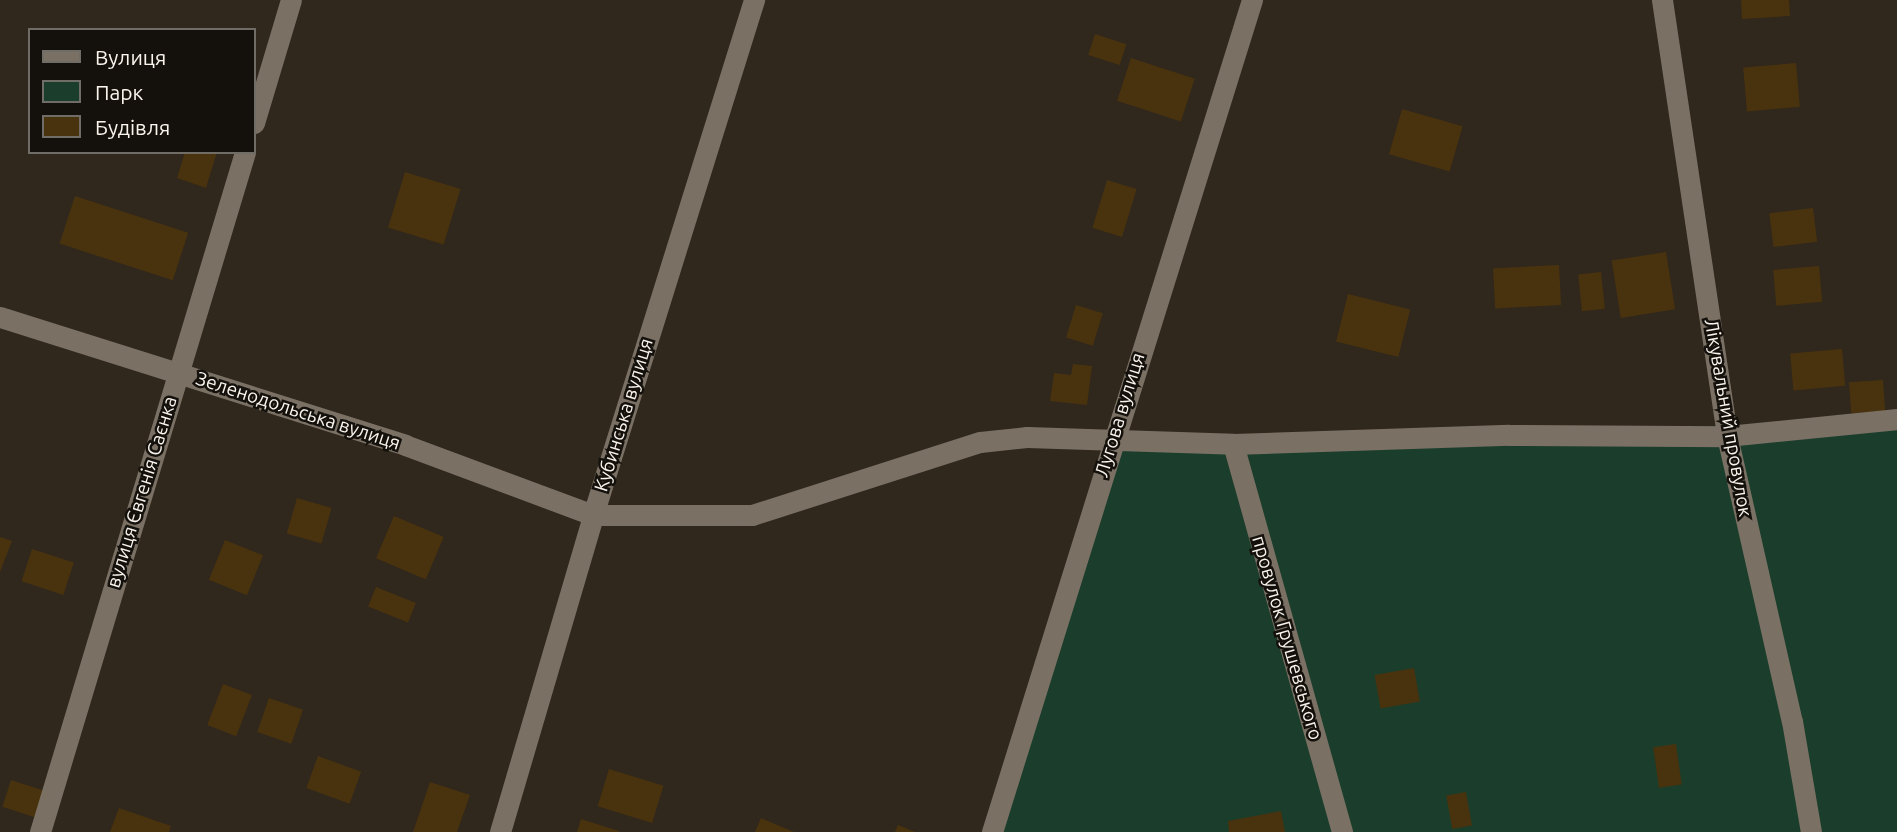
<!DOCTYPE html>
<meta charset="utf-8">
<style>
body{margin:0}
#map{position:relative;width:1897px;height:832px;overflow:hidden;background:#30271d;font-family:Ubuntu,sans-serif}
div>[style]{position:absolute}
[style*='--x']{left:calc(var(--x)*1px);top:calc(var(--y)*1px);width:calc(var(--w)*1px);rotate:calc(var(--a)*1deg)}
.green>*{inset:0;background:#1b3d2b}
.building>*{inset:0;background:#49330e;transform-origin:0 0}
.street>*{height:21px;margin:-10.5px;padding:0 10.5px;transform-origin:10.5px;border-radius:10.5px;background:#7a7064}
span{translate:-50% -50%;white-space:nowrap;text-align:center;line-height:1.15;-webkit-text-stroke:5px #14110c;paint-order:stroke}
.street-label{font-size:19px;color:#faf4ed}
.legend{position:absolute;left:28px;top:28px;width:228px;height:126px;box-sizing:border-box;background:#14110c;border:2px solid #706c66;margin:0;padding:9px 12px;list-style:none;font-size:21px;color:#faf4ed}
.legend li{display:flex;align-items:center;gap:14px;height:35px}
.legend b{width:35px;border:2px solid #706c66}
</style>
<div id="map">
<div class="green">
<i style="clip-path:polygon(1897px 419px,1897px 832px,992px 832px,1111px 442px,1233px 444px)"></i>
</div>
<div class="building">
<i style="clip-path:polygon(1741px 0,1789px 0,1790px 16px,1742px 19px)"></i>
<i style="left:1095px;top:34px;width:33px;height:22px;rotate:18deg"></i>
<i style="left:1131px;top:58px;width:67px;height:45px;rotate:18deg"></i>
<i style="left:1796px;top:63px;width:44px;height:53px;rotate:85deg"></i>
<i style="left:1402px;top:109px;width:63px;height:47px;rotate:16deg"></i>
<i style="clip-path:polygon(185px 152px,217px 152px,206px 188px,177px 178px)"></i>
<i style="left:405px;top:172px;width:58px;height:58px;rotate:17deg"></i>
<i style="left:1107px;top:180px;width:31px;height:50px;rotate:17deg"></i>
<i style="left:75px;top:196px;width:119px;height:50px;rotate:18deg"></i>
<i style="left:1813px;top:208px;width:34px;height:44px;rotate:83deg"></i>
<i style="left:1666px;top:252px;width:58px;height:55px;rotate:81deg"></i>
<i style="left:1559px;top:265px;width:40px;height:66px;rotate:87deg"></i>
<i style="left:1819px;top:266px;width:36px;height:46px;rotate:85deg"></i>
<i style="left:1601px;top:272px;width:37px;height:23px;rotate:84deg"></i>
<i style="left:1348px;top:294px;width:64px;height:49px;rotate:14deg"></i>
<i style="left:1076px;top:305px;width:28px;height:34px;rotate:17deg"></i>
<i style="left:1842px;top:349px;width:37px;height:52px;rotate:85deg"></i>
<i style="clip-path:polygon(1073px 364px,1092px 366px,1087px 405px,1050px 401px,1054px 373px,1071px 375px)"></i>
<i style="left:1883px;top:380px;width:31px;height:34px;rotate:86deg"></i>
<i style="left:297px;top:498px;width:36px;height:37px;rotate:16deg"></i>
<i style="left:394px;top:516px;width:54px;height:46px;rotate:23deg"></i>
<i style="clip-path:polygon(0 537px,12px 541px,0 572px)"></i>
<i style="left:225px;top:540px;width:41px;height:43px;rotate:22deg"></i>
<i style="left:32px;top:549px;width:44px;height:34px;rotate:18deg"></i>
<i style="left:376px;top:587px;width:43px;height:21px;rotate:22deg"></i>
<i style="left:1414px;top:668px;width:34px;height:40px;rotate:80deg"></i>
<i style="left:223px;top:684px;width:31px;height:44px;rotate:21deg"></i>
<i style="left:269px;top:698px;width:36px;height:36px;rotate:19deg"></i>
<i style="left:1676px;top:744px;width:41px;height:23px;rotate:82deg"></i>
<i style="left:318px;top:756px;width:46px;height:34px;rotate:20deg"></i>
<i style="left:609px;top:769px;width:57px;height:39px;rotate:17deg"></i>
<i style="left:11px;top:780px;width:39px;height:28px;rotate:18deg"></i>
<i style="clip-path:polygon(430px 782px,470px 795px,457px 832px,413px 832px)"></i>
<i style="left:1466px;top:792px;width:34px;height:20px;rotate:80deg"></i>
<i style="clip-path:polygon(119px 808px,171px 826px,169px 832px,110px 832px)"></i>
<i style="clip-path:polygon(1281px 811px,1285px 832px,1229px 832px,1228px 821px)"></i>
<i style="clip-path:polygon(761px 818px,794px 832px,755px 832px)"></i>
<i style="clip-path:polygon(581px 819px,619px 831px,619px 832px,577px 832px)"></i>
<i style="clip-path:polygon(898px 825px,915px 832px,895px 832px)"></i>
</div>
<div class="street">
<i style="--x:1662;--y:0;--w:441;--a:81.5"></i>
<i style="--x:1727;--y:436;--w:292;--a:77.2"></i>
<i style="--x:1792;--y:721;--w:113;--a:80.3"></i>
<i style="--x:254;--y:123;--w:128;--a:-73.3"></i>
<i style="--x:0;--y:317;--w:425;--a:17.5"></i>
<i style="--x:405;--y:445;--w:201;--a:20.4"></i>
<i style="--x:593;--y:515;--w:159;--a:0"></i>
<i style="--x:752;--y:515;--w:239;--a:-17.8"></i>
<i style="--x:980;--y:442;--w:47;--a:-6.1"></i>
<i style="--x:1027;--y:437;--w:206;--a:1.9"></i>
<i style="--x:1233;--y:444;--w:276;--a:-1.9"></i>
<i style="--x:1509;--y:435;--w:218;--a:0.3"></i>
<i style="--x:1727;--y:436;--w:171;--a:-5.7"></i>
<i style="--x:1233;--y:444;--w:403;--a:74.3"></i>
<i style="--x:40;--y:832;--w:710;--a:-73.22"></i>
<i style="--x:500;--y:832;--w:330;--a:-73.6"></i>
<i style="--x:593;--y:515;--w:540;--a:-72.64"></i>
<i style="--x:992;--y:832;--w:872;--a:-72.65"></i>
</div>
<div class="street-label">
<span style="left:298px;top:411px;rotate:18deg">Зеленодольська вулиця</span>
<span style="left:624px;top:415px;rotate:-73deg">Кубинська вулиця</span>
<span style="left:1120px;top:415px;rotate:-73deg">Лугова вулиця</span>
<span style="left:1728px;top:418px;rotate:80deg">Лікувальний провулок</span>
<span style="left:142px;top:492px;rotate:-73deg">вулиця Євгенія Саєнка</span>
<span style="left:1287px;top:638px;rotate:74deg">провулок Грушевського</span>
</div>
<ul class="legend">
<li><b style="height:9px;background:#7a7064"></b>Вулиця</li>
<li><b style="height:19px;background:#1b3d2b"></b>Парк</li>
<li><b style="height:19px;background:#49330e"></b>Будівля</li>
</ul>
</div>
